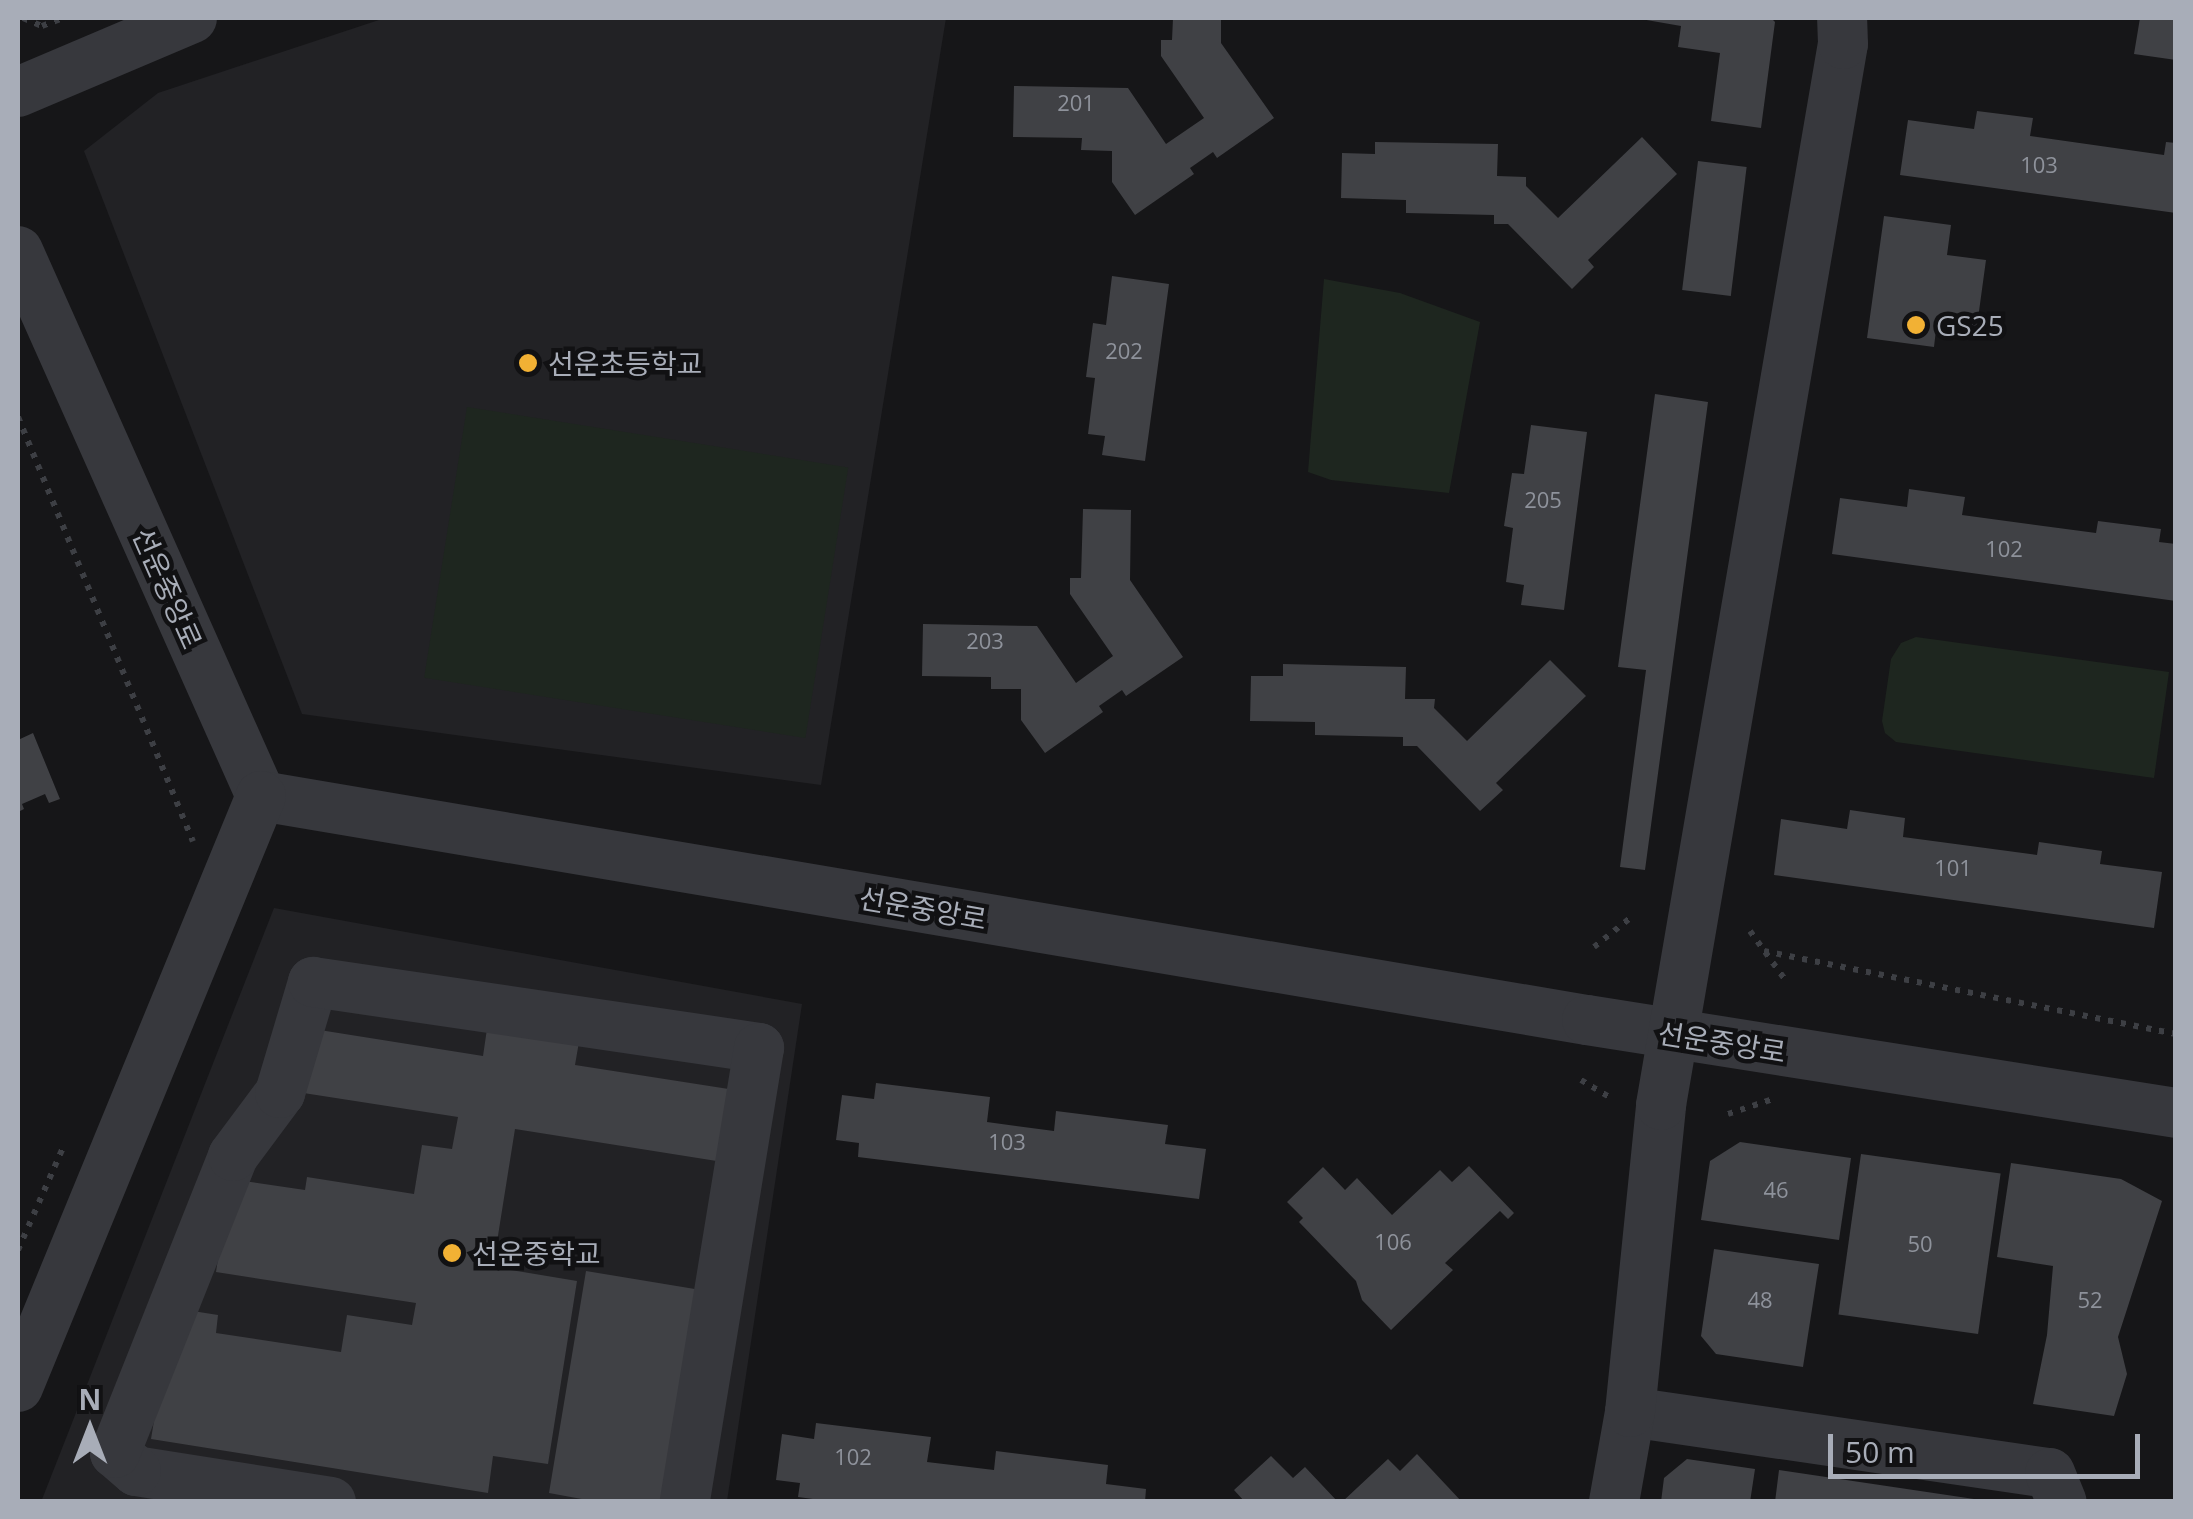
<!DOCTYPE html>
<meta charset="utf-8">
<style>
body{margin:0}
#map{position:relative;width:2193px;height:1519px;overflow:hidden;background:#161618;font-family:"Open Sans","Noto Sans KR",sans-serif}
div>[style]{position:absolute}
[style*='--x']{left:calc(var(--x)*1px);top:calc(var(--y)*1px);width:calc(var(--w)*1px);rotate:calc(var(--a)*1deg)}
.built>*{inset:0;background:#222225}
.green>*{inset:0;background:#1e261f;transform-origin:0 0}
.building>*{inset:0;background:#404145;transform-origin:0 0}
.path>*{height:6px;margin-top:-3px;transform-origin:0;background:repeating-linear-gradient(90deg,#3d3f44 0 5px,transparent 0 13px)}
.minor>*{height:50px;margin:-25px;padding:0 25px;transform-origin:25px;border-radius:25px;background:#37383d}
.dots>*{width:28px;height:28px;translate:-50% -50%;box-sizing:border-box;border:5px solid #111113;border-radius:50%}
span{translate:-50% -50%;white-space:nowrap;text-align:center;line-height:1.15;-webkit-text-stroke:9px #111113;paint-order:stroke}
.number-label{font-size:22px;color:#8e929b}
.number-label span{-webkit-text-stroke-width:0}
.poi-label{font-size:28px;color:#a8adb8}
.left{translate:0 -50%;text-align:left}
.street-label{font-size:28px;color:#a8adb8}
.frame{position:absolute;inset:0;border:20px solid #a8adb8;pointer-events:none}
.north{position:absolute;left:40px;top:1379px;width:100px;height:100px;-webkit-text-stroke:8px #111113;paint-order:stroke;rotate:0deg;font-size:28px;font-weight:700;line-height:40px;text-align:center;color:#a8adb8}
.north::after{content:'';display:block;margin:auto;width:35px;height:45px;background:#a8adb8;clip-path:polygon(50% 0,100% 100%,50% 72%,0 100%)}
.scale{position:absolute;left:1828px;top:1434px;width:312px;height:45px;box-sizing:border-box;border:5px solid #a8adb8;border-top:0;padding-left:12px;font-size:30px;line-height:35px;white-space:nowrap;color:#a8adb8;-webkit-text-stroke:8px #111113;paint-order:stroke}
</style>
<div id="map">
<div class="built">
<i style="clip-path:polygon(385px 18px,946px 18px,821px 785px,302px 714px,84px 151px,158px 93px)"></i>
<i style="clip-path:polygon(274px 908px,802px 1004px,727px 1501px,41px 1502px)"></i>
</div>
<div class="green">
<i style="clip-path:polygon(1324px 279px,1400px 293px,1480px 322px,1449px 493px,1331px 480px,1308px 472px)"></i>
<i style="left:467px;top:407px;width:386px;height:274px;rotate:9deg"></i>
<i style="clip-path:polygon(1916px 637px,2169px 672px,2154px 778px,1896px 742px,1885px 733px,1882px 721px,1891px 659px,1901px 643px)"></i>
</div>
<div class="building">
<i style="clip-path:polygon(1173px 18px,1221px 18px,1221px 43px,1274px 118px,1217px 158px,1213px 152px,1190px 168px,1194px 174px,1135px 215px,1112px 182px,1112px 151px,1081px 150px,1082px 138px,1013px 137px,1014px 86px,1128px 88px,1166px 144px,1204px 118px,1161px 56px,1161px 40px,1172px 40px)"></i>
<i style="clip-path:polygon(1635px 18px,1771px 18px,1775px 22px,1761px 128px,1711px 121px,1720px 53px,1678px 47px,1681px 26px)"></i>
<i style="clip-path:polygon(2140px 18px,2176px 18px,2176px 60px,2134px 54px)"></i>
<i style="clip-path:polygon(1977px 111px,2033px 118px,2030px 136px,2164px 155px,2166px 142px,2176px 143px,2176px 213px,1900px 175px,1908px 120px,1974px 129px)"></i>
<i style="clip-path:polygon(1642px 137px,1677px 174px,1588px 260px,1594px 267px,1572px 289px,1508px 224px,1494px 224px,1494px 215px,1406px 213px,1406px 200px,1341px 198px,1342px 153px,1375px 154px,1375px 142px,1498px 144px,1497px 176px,1526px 177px,1526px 186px,1558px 218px)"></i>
<i style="left:1698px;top:161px;width:49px;height:130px;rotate:7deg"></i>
<i style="clip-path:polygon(1884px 216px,1951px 225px,1947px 255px,1986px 260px,1977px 326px,1937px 321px,1934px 347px,1867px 338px)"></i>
<i style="clip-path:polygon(1112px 276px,1169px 284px,1145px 461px,1102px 455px,1105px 436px,1088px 434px,1095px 378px,1086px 377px,1093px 323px,1106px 325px)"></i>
<i style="clip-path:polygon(1655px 394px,1708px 402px,1645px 870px,1620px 867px,1646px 670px,1618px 667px)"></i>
<i style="clip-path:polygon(1531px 425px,1587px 432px,1564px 610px,1521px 605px,1524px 585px,1506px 582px,1513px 528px,1504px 526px,1512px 473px,1524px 474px)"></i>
<i style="clip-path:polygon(1909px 489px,1965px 497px,1962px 515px,2096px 533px,2098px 521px,2161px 529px,2159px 542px,2176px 544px,2176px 601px,1832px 554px,1840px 498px,1907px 507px)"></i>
<i style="clip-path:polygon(1083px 509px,1131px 510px,1130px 580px,1183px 657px,1126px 696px,1122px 690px,1099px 706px,1103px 712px,1045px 753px,1021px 720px,1021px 689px,991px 689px,991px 677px,922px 676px,923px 624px,1037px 626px,1076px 683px,1113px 656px,1070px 594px,1070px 578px,1081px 578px)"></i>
<i style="clip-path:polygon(1550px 660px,1586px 696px,1496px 783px,1503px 790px,1480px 811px,1417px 746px,1403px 746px,1403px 737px,1315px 735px,1315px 722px,1250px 721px,1251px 676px,1283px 676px,1283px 664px,1406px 667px,1405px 699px,1435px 699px,1434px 708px,1467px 741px)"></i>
<i style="clip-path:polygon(33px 733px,60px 799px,49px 803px,45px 794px,22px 804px,24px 809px,18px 812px,18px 740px)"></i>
<i style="clip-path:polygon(1850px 810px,1905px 818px,1903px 837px,2037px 855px,2039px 842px,2102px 851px,2100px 864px,2162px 872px,2154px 928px,1774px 875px,1781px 819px,1847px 829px)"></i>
<i style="clip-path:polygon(488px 1022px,580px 1036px,575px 1065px,735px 1090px,723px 1162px,515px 1129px,493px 1267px,577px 1281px,548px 1464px,493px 1456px,488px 1493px,151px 1439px,169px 1329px,180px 1309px,218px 1315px,216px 1333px,341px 1352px,347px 1315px,412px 1325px,416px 1303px,216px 1272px,230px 1179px,305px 1190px,307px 1177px,414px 1194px,422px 1145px,452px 1149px,458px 1117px,297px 1092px,307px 1028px,483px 1056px)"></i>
<i style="clip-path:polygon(876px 1083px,990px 1097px,987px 1122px,1054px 1131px,1056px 1111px,1168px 1125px,1165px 1144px,1206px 1149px,1199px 1199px,858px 1157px,859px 1143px,836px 1140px,842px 1095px,874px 1099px)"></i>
<i style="clip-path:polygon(1740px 1142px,1851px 1158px,1839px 1240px,1701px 1220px,1710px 1161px)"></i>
<i style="left:1861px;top:1154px;width:141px;height:162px;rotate:8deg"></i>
<i style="clip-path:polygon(2011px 1163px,2121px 1179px,2162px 1201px,2118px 1337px,2127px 1374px,2114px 1416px,2033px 1404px,2047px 1335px,2053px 1266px,1997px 1257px)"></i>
<i style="clip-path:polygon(1469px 1166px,1514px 1213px,1508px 1219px,1500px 1211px,1445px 1263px,1453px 1270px,1391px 1330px,1362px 1300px,1356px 1281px,1299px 1222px,1303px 1218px,1287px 1202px,1323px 1167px,1345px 1190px,1357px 1178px,1392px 1215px,1440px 1170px,1452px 1182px)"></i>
<i style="clip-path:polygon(1714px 1249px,1819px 1264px,1803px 1367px,1716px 1354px,1701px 1336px)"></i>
<i style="clip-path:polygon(586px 1271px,719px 1293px,684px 1502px,598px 1502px,549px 1493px)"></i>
<i style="clip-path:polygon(816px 1423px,931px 1437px,927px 1462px,994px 1470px,996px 1451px,1108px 1465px,1106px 1484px,1146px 1489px,1145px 1502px,835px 1502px,798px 1497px,800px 1483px,776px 1480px,782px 1434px,814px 1439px)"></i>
<i style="clip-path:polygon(1417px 1454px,1462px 1502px,1342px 1502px,1388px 1459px,1400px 1471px)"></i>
<i style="clip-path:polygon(1271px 1456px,1293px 1478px,1305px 1467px,1338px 1502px,1245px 1502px,1234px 1490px)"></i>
<i style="clip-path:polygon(1687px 1459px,1755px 1469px,1750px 1502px,1661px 1502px,1664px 1478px)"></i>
<i style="clip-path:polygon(1779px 1470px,1974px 1499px,1974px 1502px,1775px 1502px)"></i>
</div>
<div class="path">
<i style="--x:23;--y:18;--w:21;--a:23"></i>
<i style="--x:42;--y:26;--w:22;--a:-21"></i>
<i style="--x:18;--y:417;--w:459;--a:67.6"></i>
<i style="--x:1750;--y:931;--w:62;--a:54.2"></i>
<i style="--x:1594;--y:947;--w:51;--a:-38.7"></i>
<i style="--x:1764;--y:951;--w:420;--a:11.4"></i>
<i style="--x:1581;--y:1080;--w:33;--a:31"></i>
<i style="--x:1728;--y:1114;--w:47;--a:-18.4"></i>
<i style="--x:18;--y:1250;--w:115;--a:-66.3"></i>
</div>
<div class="minor">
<i style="--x:18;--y:92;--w:189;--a:-23"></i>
<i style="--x:18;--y:251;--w:597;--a:65.97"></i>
<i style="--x:261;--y:796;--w:1345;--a:9.59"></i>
<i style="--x:1587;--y:1020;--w:596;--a:8.97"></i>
<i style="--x:18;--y:1387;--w:639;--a:-67.65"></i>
<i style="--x:1630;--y:1412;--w:424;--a:8.3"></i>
<i style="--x:2050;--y:1473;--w:31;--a:68"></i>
<i style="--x:331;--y:1502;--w:197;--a:-171"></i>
<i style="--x:136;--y:1471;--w:28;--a:-139"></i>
<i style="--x:115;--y:1453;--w:320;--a:-68.3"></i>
<i style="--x:233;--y:1156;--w:79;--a:-53.3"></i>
<i style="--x:280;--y:1093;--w:116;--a:-73.4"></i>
<i style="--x:313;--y:982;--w:451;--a:8.4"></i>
<i style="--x:759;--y:1048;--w:460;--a:99.3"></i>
<i style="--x:1614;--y:1502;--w:91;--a:-79.9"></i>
<i style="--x:1630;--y:1412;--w:309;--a:-84.2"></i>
<i style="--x:1661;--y:1105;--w:1076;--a:-80.27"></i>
<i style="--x:1843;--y:44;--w:26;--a:-92"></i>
</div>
<div class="dots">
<i style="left:1916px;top:325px;background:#f2b134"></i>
<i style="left:528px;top:363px;background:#f2b134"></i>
<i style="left:452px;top:1253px;background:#f2b134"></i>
</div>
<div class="number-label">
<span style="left:1076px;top:103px">201</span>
<span style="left:2039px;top:165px">103</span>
<span style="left:1124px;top:351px">202</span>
<span style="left:1543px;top:500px">205</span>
<span style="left:2004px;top:549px">102</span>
<span style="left:985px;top:641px">203</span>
<span style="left:1953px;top:868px">101</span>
<span style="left:1007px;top:1142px">103</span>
<span style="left:1776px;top:1190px">46</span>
<span style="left:1393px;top:1242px">106</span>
<span style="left:1920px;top:1244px">50</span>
<span style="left:1760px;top:1300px">48</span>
<span style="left:2090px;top:1300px">52</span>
<span style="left:853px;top:1457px">102</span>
</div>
<div class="poi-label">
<span class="left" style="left:1936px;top:325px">GS25</span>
<span class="left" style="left:548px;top:363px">선운초등학교</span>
<span class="left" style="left:472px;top:1253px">선운중학교</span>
</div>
<div class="street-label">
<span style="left:168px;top:588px;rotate:66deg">선운중앙로</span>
<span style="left:923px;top:908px;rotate:10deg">선운중앙로</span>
<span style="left:1722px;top:1042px;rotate:9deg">선운중앙로</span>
</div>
<div class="frame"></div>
<div class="north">N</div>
<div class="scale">50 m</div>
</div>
